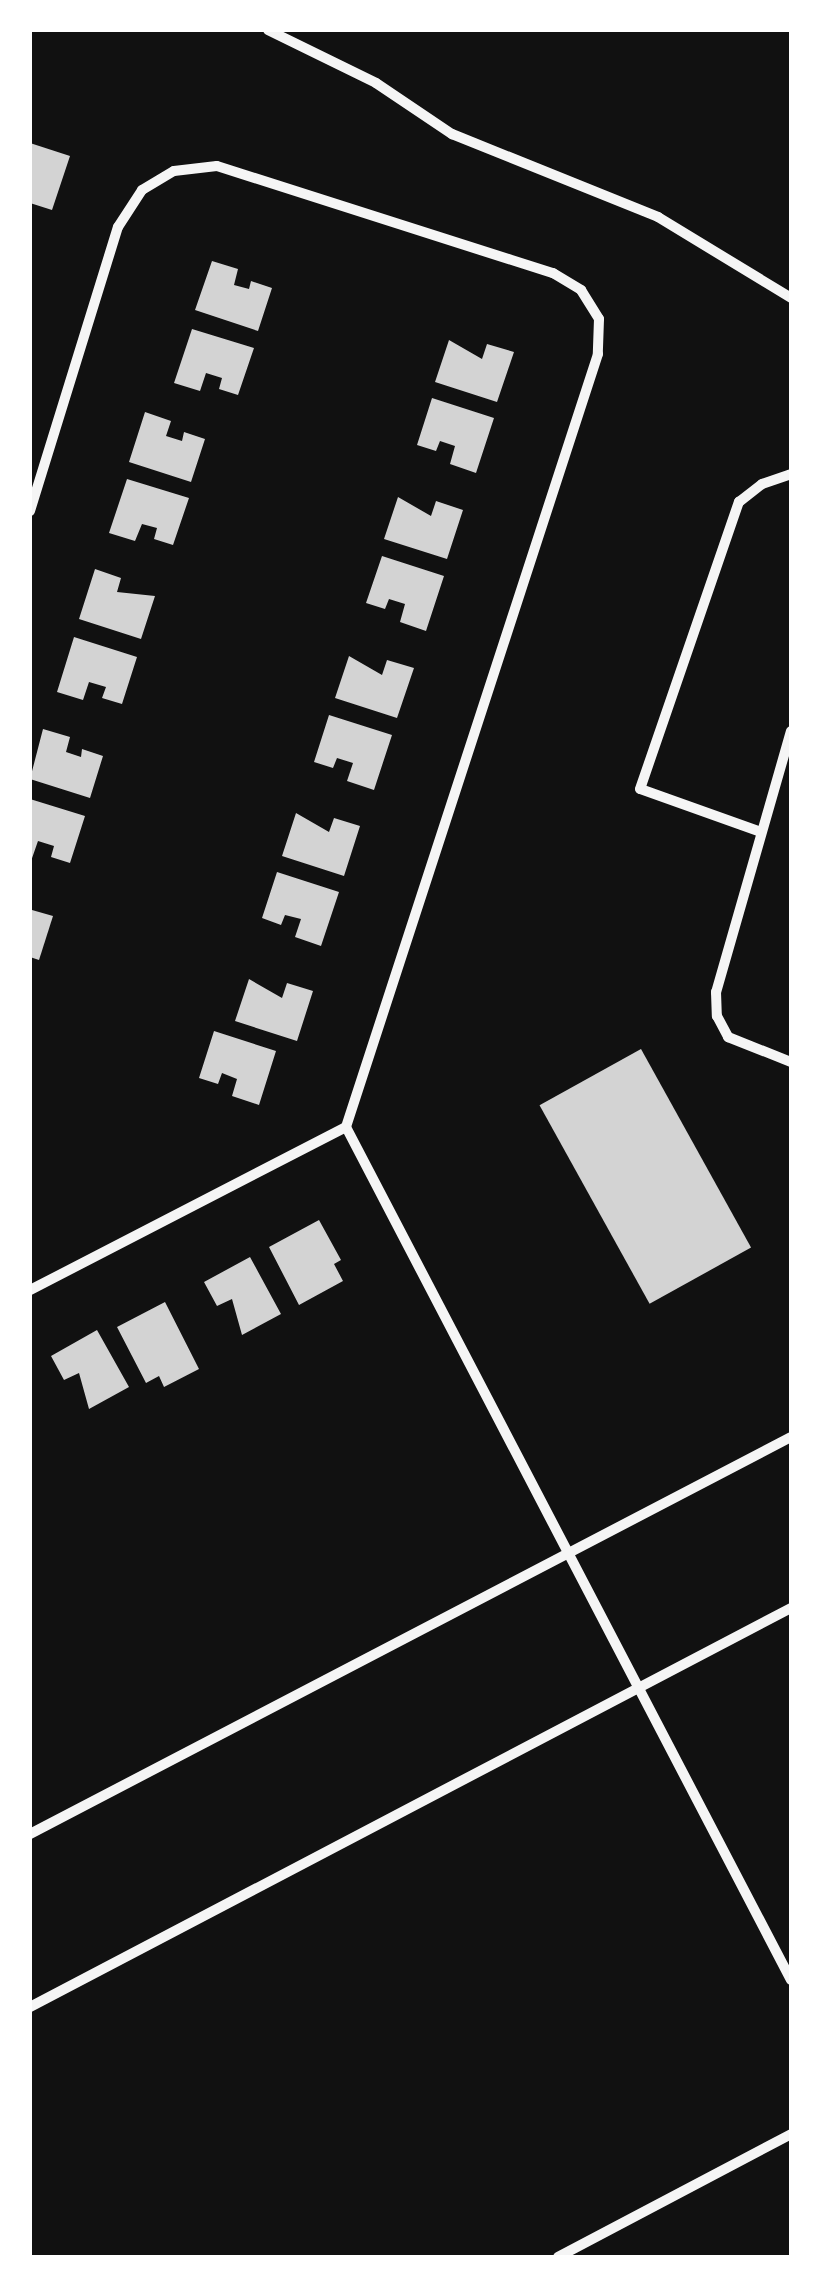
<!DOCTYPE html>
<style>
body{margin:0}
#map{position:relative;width:821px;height:2287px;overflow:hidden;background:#111;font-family:Helvetica,sans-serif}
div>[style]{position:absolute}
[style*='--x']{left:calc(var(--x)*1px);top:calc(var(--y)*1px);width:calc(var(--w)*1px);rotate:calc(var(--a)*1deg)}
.building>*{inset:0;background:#d3d3d3;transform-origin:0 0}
.minor>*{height:10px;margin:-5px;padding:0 5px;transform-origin:5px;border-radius:5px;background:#f5f5f5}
span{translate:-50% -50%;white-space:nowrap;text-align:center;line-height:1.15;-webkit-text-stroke:8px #fff;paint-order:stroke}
.frame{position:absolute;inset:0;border:32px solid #fff;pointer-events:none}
</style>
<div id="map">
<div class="building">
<i style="clip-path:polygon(30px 143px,70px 156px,52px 210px,30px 203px)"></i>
<i style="clip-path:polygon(212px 261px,238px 269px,234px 285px,249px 289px,251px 281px,272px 288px,258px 331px,195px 310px)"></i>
<i style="clip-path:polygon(192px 329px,254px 348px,238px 395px,219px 389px,222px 378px,206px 373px,200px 391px,174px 383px)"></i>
<i style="clip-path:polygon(449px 340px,482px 359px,487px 344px,514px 352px,497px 402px,435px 382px)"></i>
<i style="clip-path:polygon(432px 398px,494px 418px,476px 473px,450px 464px,455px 446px,440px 441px,436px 451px,417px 445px)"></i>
<i style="clip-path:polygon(145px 412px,171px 421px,166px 436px,182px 441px,184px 432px,205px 439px,191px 482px,129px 462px)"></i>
<i style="clip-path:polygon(127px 479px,189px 498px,173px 545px,154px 539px,157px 528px,142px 524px,135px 541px,109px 533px)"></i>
<i style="clip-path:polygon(398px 497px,431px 516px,436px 501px,463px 510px,447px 559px,384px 539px)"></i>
<i style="clip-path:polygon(382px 556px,444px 576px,426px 631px,400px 622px,405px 604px,389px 599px,385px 609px,366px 603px)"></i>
<i style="clip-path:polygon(95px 569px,121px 578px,117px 592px,155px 596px,141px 639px,79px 619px)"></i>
<i style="clip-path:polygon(74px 637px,137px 657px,122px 704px,102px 698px,106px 687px,89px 682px,83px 700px,57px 692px)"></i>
<i style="clip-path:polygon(349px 656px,382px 675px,387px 660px,414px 668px,397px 718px,335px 698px)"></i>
<i style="clip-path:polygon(329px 715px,392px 735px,374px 790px,347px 781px,353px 763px,337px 758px,333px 768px,314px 762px)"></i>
<i style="clip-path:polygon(43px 729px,70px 737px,66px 752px,81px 757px,82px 749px,103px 756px,90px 798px,30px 779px)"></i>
<i style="clip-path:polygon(30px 799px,85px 816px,70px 863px,51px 857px,54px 846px,38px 841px,30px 864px)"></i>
<i style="clip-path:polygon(296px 813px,329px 832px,334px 818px,360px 826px,344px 876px,282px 856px)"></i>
<i style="clip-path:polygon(277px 872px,339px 892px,321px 946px,295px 937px,301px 919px,285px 915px,281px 925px,262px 918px)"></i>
<i style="clip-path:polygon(32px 910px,53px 916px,39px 960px,30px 957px)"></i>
<i style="clip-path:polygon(249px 979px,282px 998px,287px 983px,313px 991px,297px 1041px,235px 1021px)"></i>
<i style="clip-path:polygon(214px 1031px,276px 1051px,259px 1105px,232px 1096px,237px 1079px,222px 1073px,218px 1084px,199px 1078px)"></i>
<i style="left:641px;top:1049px;width:227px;height:116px;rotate:61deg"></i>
<i style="clip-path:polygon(319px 1220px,341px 1260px,334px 1264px,343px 1281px,299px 1305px,269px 1247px)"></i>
<i style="clip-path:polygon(250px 1257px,281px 1314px,242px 1335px,232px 1299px,217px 1306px,204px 1282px)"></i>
<i style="clip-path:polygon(165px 1302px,199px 1369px,164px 1387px,159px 1376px,146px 1383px,117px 1327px)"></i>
<i style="clip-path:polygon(97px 1330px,129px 1387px,89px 1409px,79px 1373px,64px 1380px,51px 1356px)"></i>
</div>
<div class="minor">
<i style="--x:268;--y:30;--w:120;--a:26.1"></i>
<i style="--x:376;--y:83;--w:92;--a:33.9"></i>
<i style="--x:452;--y:134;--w:222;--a:21.9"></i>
<i style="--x:658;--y:217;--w:156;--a:31.3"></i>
<i style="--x:30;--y:511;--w:297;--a:-72.8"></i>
<i style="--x:118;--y:227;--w:44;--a:-57"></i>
<i style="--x:142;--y:190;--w:37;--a:-31"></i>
<i style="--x:174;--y:171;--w:43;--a:-6.6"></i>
<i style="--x:217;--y:166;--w:353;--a:17.7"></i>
<i style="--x:553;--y:273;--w:33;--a:31"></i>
<i style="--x:581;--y:290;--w:34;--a:58"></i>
<i style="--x:599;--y:319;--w:35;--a:92"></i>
<i style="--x:598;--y:354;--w:813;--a:108.06"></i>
<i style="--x:346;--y:1127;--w:356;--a:152.7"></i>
<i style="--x:791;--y:731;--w:272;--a:106"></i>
<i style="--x:716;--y:992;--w:24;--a:88"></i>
<i style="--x:717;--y:1016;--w:24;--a:62"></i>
<i style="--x:728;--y:1037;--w:68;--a:21.6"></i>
<i style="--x:761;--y:832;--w:128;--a:-160.4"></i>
<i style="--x:640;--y:789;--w:304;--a:-71"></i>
<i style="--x:739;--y:502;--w:29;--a:-38"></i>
<i style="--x:762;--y:484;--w:31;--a:-19"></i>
<i style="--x:346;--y:1127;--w:962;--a:62.45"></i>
<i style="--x:30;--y:1834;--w:858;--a:-27.55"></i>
<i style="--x:30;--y:2007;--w:859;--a:-27.67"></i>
<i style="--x:558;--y:2257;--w:263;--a:-27.8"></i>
</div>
<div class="frame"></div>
</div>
